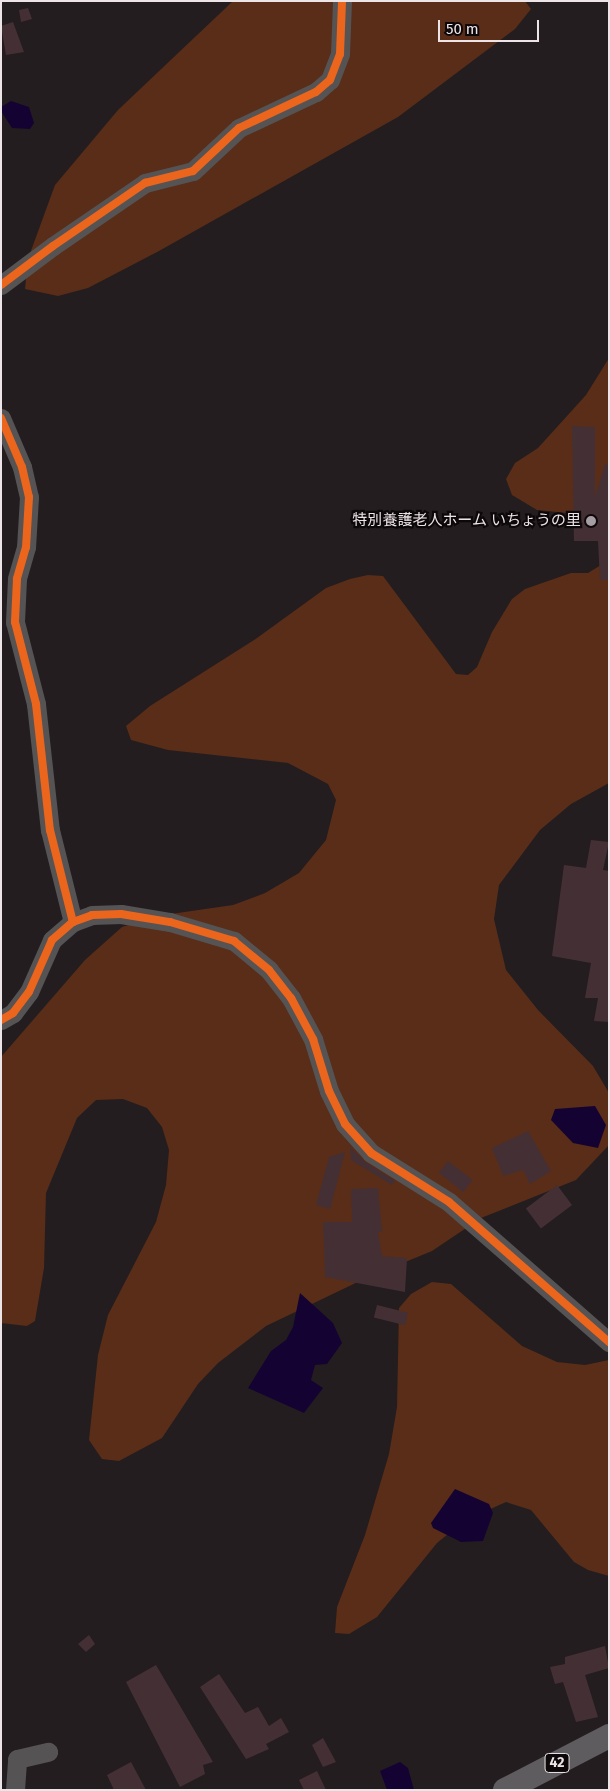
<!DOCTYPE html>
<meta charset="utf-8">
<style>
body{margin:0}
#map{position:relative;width:610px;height:1791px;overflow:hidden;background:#231d20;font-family:"Fira Sans","Noto Sans JP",sans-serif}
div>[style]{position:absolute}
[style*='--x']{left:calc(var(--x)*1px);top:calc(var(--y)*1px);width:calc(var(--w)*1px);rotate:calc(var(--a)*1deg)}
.green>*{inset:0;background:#592d17}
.water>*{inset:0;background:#140332}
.building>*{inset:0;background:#443034;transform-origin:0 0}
.minor>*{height:19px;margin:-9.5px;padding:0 9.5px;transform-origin:9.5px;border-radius:9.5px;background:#555354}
.major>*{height:24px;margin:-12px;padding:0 12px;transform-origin:12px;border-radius:12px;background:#5e5c5f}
.cycleway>*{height:8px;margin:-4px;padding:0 4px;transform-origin:4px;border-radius:4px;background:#eb651d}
.dots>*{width:14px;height:14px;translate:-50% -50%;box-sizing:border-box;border:2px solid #0c0709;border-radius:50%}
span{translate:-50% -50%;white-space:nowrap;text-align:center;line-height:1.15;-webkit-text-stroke:4.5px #0c0709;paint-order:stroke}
.shield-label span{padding:1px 4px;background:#0c0709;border:1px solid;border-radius:4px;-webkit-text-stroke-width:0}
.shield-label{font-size:14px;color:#ede4e8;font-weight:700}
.poi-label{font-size:15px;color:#ede4e8}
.right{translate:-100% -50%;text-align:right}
.frame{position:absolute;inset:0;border:2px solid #ede4e8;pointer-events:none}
.scale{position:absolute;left:438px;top:20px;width:101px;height:22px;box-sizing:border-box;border:2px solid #ede4e8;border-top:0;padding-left:6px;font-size:15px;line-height:18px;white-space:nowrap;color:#ede4e8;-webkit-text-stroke:4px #0c0709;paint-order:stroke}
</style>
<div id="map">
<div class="green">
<i style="clip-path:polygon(233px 1px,525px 1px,531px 9px,515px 29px,398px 117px,159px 251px,88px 288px,58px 296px,25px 289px,28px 259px,55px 185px,118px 110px)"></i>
<i style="clip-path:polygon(609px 358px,609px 523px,577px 514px,537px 510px,512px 495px,506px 479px,515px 463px,538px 448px,586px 395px)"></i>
<i style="clip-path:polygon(609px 560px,609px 783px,571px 804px,540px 830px,499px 885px,494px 919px,506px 970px,538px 1010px,593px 1066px,609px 1093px,609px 1145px,576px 1180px,481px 1218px,432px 1251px,364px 1279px,266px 1326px,218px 1363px,198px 1384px,162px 1438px,119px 1461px,102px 1459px,89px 1440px,98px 1355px,108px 1315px,156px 1222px,166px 1185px,169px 1150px,162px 1127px,147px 1108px,123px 1099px,96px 1100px,77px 1118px,46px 1193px,44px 1268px,35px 1321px,27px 1326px,1px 1323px,1px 1057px,85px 960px,122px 927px,157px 916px,233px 905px,265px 893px,299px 873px,326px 840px,336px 800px,328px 784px,288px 763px,168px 750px,131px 740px,126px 726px,150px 706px,257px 638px,326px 588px,350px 579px,368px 575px,383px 576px,456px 674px,468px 675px,477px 667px,492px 632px,512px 599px,525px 589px,571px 573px,588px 573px)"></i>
<i style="clip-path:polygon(432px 1282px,451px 1284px,522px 1346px,557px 1362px,585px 1365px,609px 1360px,609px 1576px,588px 1570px,574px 1562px,531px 1510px,506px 1502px,464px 1521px,437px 1543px,377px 1617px,349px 1634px,335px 1633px,337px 1607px,365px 1535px,389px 1454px,397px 1407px,399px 1308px,411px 1294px)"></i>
</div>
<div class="water">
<i style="clip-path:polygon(11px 101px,29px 107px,34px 123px,30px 129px,12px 128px,1px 111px,1px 107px)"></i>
<i style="clip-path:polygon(595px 1106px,606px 1125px,598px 1148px,573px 1143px,551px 1120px,555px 1109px)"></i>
<i style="clip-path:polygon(300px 1293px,333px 1323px,342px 1343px,327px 1364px,315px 1365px,311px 1380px,323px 1388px,304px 1413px,248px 1388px,271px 1351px,286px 1340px,293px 1327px)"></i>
<i style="clip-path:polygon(455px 1489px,489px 1504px,493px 1513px,483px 1541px,461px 1542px,433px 1528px,431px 1523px)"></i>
<i style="clip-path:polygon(400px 1762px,408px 1768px,414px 1790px,387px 1790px,380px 1771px)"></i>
</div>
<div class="building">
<i style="clip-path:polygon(28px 8px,32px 19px,21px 22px,19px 10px)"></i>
<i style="clip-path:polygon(13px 22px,24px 52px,6px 55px,1px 26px)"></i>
<i style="clip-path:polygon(572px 426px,595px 427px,595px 497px,605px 464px,609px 465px,609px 580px,600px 580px,598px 541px,574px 541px)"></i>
<i style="clip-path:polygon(591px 840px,609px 842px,603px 870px,609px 871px,609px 1022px,594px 1021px,598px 998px,585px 998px,591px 963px,552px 956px,564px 865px,586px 868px)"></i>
<i style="clip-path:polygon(528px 1131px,551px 1171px,530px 1184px,523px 1170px,503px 1176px,492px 1148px)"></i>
<i style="clip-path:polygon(350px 1147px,365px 1162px,395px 1181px,392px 1185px,351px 1160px)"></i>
<i style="clip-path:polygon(345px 1152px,330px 1209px,316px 1205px,329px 1157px)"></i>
<i style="left:448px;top:1161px;width:31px;height:15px;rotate:38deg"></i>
<i style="left:557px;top:1185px;width:25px;height:39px;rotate:53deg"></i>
<i style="clip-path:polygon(378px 1188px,382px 1232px,378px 1232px,382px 1256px,407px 1258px,405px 1292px,325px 1277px,323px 1222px,352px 1222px,351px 1189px)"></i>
<i style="left:377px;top:1305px;width:32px;height:13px;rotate:14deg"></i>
<i style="clip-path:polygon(89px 1635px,95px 1644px,86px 1652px,78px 1644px)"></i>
<i style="clip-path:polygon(605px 1646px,609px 1668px,585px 1675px,598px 1717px,576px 1722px,563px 1682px,555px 1684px,550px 1667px,565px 1664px,565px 1657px)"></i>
<i style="clip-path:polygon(156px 1665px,213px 1762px,203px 1765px,205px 1774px,180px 1787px,126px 1682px)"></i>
<i style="clip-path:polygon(219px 1674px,245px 1713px,258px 1707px,269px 1726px,281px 1718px,289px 1732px,266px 1744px,269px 1749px,246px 1759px,200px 1687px)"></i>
<i style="clip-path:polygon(323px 1738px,336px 1762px,323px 1767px,312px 1745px)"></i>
<i style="clip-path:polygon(131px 1762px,146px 1790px,114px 1790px,107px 1775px)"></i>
<i style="clip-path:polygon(317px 1771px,326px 1790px,304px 1790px,299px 1780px)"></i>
</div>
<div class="minor">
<i style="--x:1;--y:285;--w:65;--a:-36.9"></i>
<i style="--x:53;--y:246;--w:112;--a:-34.4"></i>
<i style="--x:145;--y:183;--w:49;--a:-14"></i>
<i style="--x:193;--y:171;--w:63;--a:-43.1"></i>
<i style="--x:239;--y:128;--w:85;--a:-25.1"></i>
<i style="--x:316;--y:92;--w:18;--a:-41"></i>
<i style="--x:330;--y:80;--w:28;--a:-69"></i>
<i style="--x:340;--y:54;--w:53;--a:-87.8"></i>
<i style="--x:1;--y:418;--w:53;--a:66.8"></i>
<i style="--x:22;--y:467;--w:31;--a:77"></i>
<i style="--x:29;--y:497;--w:50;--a:93.4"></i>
<i style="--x:26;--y:547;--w:33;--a:106"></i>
<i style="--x:17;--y:579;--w:43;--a:92.7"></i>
<i style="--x:15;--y:622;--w:85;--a:75.6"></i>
<i style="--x:36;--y:704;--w:127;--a:83.7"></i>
<i style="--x:50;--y:830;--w:95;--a:76"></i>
<i style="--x:1;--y:1020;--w:14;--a:-30"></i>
<i style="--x:13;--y:1013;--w:26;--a:-53"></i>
<i style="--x:29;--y:992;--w:57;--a:-66.1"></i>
<i style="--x:52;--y:940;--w:28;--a:-41"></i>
<i style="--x:73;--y:922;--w:20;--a:-20"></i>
<i style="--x:92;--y:915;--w:29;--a:-2"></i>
<i style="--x:121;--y:914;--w:50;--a:9.3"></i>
<i style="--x:170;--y:922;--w:67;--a:16.5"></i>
<i style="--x:234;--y:941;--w:45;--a:39.6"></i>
<i style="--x:269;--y:970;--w:36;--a:52"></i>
<i style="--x:291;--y:998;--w:47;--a:61.8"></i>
<i style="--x:313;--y:1039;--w:54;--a:72.9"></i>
<i style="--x:329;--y:1091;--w:37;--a:64"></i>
<i style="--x:345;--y:1124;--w:39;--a:48"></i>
<i style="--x:371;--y:1153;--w:92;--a:32.1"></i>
<i style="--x:449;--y:1202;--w:213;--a:41.2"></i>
<i style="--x:15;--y:1790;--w:31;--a:-86"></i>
<i style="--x:17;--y:1759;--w:32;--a:-13"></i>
</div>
<div class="major">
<i style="--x:505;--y:1790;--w:117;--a:-27.4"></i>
</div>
<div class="cycleway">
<i style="--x:1;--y:285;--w:65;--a:-36.9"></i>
<i style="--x:53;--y:246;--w:112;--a:-34.4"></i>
<i style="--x:145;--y:183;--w:49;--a:-14"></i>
<i style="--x:193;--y:171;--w:63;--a:-43.1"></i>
<i style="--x:239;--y:128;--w:85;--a:-25.1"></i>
<i style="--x:316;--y:92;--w:18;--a:-41"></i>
<i style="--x:330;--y:80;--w:28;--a:-69"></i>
<i style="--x:340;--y:54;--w:53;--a:-87.8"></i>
<i style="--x:1;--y:418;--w:53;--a:66.8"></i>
<i style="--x:22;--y:467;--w:31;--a:77"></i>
<i style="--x:29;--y:497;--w:50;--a:93.4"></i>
<i style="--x:26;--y:547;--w:33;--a:106"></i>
<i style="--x:17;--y:579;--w:43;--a:92.7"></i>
<i style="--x:15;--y:622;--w:85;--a:75.6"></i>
<i style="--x:36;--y:704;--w:127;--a:83.7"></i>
<i style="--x:50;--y:830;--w:95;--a:76"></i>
<i style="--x:1;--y:1020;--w:14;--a:-30"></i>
<i style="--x:13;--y:1013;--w:26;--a:-53"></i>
<i style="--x:29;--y:992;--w:57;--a:-66.1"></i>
<i style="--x:52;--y:940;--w:28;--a:-41"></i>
<i style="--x:73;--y:922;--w:20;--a:-20"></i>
<i style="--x:92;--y:915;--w:29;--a:-2"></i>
<i style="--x:121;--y:914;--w:50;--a:9.3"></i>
<i style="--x:170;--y:922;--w:67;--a:16.5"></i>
<i style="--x:234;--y:941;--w:45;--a:39.6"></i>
<i style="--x:269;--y:970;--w:36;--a:52"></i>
<i style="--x:291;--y:998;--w:47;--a:61.8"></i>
<i style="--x:313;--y:1039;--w:54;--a:72.9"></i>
<i style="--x:329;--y:1091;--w:37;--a:64"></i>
<i style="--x:345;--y:1124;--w:39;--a:48"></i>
<i style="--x:371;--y:1153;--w:92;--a:32.1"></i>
<i style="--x:449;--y:1202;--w:213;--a:41.2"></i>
</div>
<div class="dots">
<i style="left:591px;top:521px;background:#a69ea2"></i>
</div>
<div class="shield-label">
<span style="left:557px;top:1763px">42</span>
</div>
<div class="poi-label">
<span class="right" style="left:581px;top:521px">特別養護老人ホーム いちょうの里</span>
</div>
<div class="frame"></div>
<div class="scale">50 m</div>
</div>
